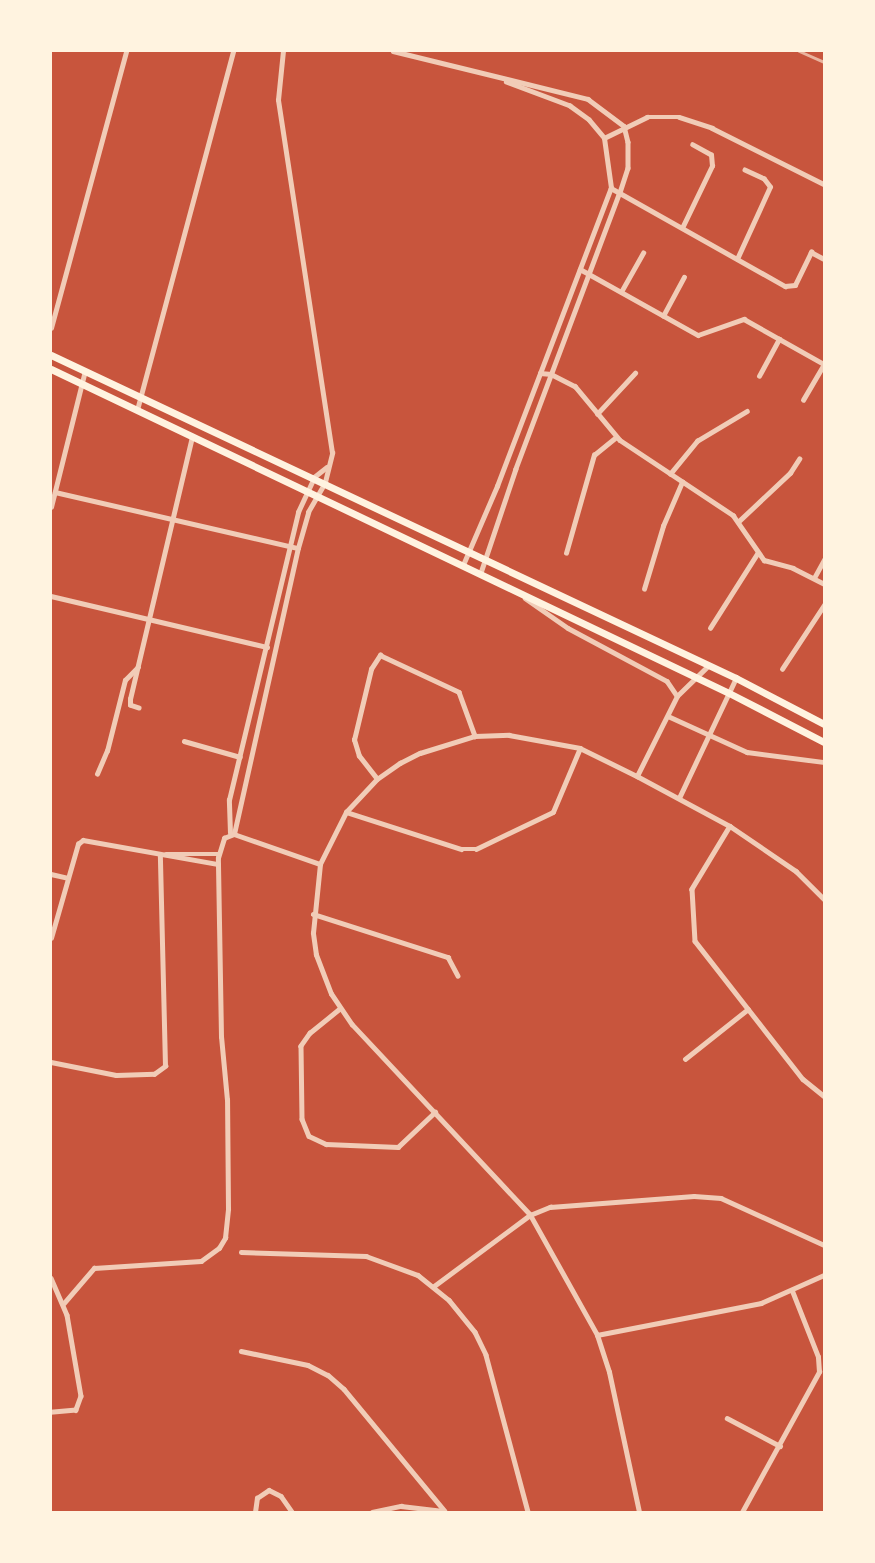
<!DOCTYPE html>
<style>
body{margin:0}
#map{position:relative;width:875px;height:1563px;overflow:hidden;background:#c8553d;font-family:Merriweather,serif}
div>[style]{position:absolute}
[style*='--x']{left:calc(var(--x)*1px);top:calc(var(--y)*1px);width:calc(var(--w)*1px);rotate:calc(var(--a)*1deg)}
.minor>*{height:4.5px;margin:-2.25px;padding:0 2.25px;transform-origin:2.25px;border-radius:2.25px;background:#f1ccb7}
.primary>*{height:7px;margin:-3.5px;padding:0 3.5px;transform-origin:3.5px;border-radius:3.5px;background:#fff3e0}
.rail>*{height:3px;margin:-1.5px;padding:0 1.5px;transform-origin:1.5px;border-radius:1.5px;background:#e9b49f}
span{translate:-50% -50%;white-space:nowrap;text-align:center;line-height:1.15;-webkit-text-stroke:5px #fff3e0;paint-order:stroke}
.frame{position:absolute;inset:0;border:52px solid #fff3e0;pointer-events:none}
</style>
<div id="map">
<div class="minor">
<i style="--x:393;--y:51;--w:201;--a:13.8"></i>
<i style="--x:588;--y:99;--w:45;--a:36.9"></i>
<i style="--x:624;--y:126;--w:16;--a:76"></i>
<i style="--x:628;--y:142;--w:26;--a:90"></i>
<i style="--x:628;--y:168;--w:25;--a:108"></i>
<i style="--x:620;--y:192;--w:296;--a:110.6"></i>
<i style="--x:516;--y:469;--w:110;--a:108.6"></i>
<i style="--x:604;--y:138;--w:48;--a:-26"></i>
<i style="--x:647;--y:117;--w:32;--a:0"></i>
<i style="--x:679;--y:117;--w:35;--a:18"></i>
<i style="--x:712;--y:128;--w:125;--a:26.6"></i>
<i style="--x:611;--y:188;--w:200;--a:29.4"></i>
<i style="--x:785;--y:286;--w:10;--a:-6"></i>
<i style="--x:795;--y:285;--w:37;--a:-64"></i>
<i style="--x:811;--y:252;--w:15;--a:28"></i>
<i style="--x:682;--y:228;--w:69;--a:-64.2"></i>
<i style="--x:712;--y:166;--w:11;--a:-95"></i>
<i style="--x:711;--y:155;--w:21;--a:-151"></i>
<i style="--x:737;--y:259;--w:79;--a:-65.4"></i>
<i style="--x:770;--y:187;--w:10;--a:-127"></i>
<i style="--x:764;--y:179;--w:21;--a:-155"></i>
<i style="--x:580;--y:269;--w:135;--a:29.2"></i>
<i style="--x:698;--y:335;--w:49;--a:-19.2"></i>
<i style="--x:744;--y:319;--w:92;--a:29.4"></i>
<i style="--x:621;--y:292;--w:45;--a:-60.6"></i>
<i style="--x:663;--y:316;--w:44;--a:-61.7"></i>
<i style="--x:51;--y:328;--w:287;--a:-74.8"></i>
<i style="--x:540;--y:373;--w:11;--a:5"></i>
<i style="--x:551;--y:374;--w:27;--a:27"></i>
<i style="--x:575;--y:386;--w:70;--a:50.2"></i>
<i style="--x:620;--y:440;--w:136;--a:33.6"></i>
<i style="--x:733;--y:515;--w:55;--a:55.4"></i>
<i style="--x:764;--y:560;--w:30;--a:15"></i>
<i style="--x:793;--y:568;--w:35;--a:27"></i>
<i style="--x:759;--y:376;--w:42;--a:-61.6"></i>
<i style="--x:803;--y:400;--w:42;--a:-59.7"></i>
<i style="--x:137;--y:410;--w:372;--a:-75"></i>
<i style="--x:597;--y:414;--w:56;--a:-47.2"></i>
<i style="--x:670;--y:474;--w:43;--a:-50.7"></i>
<i style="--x:697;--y:441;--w:58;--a:-31"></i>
<i style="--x:55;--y:492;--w:249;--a:13"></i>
<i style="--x:51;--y:507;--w:140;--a:-76"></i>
<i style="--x:739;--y:521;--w:70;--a:-43.3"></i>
<i style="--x:790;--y:473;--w:17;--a:-57"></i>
<i style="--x:566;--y:553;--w:102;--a:-74.1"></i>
<i style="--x:594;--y:455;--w:28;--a:-39"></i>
<i style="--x:463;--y:565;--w:86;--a:-66.7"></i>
<i style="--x:497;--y:486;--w:319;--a:-69.1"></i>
<i style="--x:611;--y:188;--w:50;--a:-98"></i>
<i style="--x:604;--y:138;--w:23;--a:-130"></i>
<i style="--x:589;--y:120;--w:24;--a:-144"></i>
<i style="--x:570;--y:106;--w:68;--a:-159.4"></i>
<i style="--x:814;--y:578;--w:21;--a:-61"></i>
<i style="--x:644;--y:589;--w:66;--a:-73.2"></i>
<i style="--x:663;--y:526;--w:48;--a:-66.6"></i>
<i style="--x:51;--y:596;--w:222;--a:13.3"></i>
<i style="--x:525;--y:598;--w:52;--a:34.9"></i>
<i style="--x:568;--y:628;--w:112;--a:28.2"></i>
<i style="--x:667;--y:681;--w:18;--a:56"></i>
<i style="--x:710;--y:628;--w:88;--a:-57.6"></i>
<i style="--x:782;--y:669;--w:77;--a:-56.7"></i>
<i style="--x:139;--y:708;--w:9;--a:-162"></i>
<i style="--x:130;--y:705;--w:6;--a:-90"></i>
<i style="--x:130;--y:699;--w:270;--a:-76.7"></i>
<i style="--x:668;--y:716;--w:87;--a:24.5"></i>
<i style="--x:747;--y:752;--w:78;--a:7.4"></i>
<i style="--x:184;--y:741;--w:58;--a:15.9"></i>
<i style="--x:97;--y:774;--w:25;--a:-67"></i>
<i style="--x:107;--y:751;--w:73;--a:-75.8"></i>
<i style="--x:125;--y:680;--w:18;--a:-45"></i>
<i style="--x:637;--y:776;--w:89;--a:-63.4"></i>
<i style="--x:677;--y:696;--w:43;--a:-44.1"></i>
<i style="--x:377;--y:779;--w:29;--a:-128"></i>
<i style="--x:359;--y:756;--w:17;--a:-107"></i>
<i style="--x:354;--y:740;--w:73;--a:-76.5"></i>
<i style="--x:371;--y:669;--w:17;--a:-57"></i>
<i style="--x:380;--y:655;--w:87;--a:25.1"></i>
<i style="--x:459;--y:692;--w:47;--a:70"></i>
<i style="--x:679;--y:798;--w:133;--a:-64.6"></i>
<i style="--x:346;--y:812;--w:121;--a:17.8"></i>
<i style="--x:461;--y:849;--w:15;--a:0"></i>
<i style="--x:476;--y:849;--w:85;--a:-25.7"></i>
<i style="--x:553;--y:812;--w:69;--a:-67.1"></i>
<i style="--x:730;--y:826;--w:74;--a:121.1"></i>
<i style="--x:692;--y:889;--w:52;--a:86.7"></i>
<i style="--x:695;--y:941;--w:175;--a:52"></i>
<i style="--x:803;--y:1079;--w:27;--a:39"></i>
<i style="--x:230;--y:833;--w:33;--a:-92"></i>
<i style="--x:229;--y:800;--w:296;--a:-76.5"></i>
<i style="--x:298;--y:512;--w:38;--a:-65"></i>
<i style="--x:314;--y:477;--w:16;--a:-38"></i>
<i style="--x:234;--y:834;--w:293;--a:-77.4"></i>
<i style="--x:298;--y:548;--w:37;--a:-74"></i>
<i style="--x:308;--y:512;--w:34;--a:-60"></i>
<i style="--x:325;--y:482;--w:30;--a:-76"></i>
<i style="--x:332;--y:453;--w:357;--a:-98.7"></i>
<i style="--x:278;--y:100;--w:49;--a:-84.2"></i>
<i style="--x:234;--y:834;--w:91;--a:19.2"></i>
<i style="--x:166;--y:854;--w:53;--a:0"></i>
<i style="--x:51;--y:874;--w:17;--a:13"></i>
<i style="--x:313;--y:914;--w:142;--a:17.7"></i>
<i style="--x:448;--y:957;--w:21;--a:62"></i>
<i style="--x:51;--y:938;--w:98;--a:-74"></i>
<i style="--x:78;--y:844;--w:6;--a:-39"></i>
<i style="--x:83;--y:840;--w:137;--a:10.1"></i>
<i style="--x:340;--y:1009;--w:38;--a:141"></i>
<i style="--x:310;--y:1033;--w:16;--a:125"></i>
<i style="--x:301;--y:1046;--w:73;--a:89.2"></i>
<i style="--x:302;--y:1119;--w:18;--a:68"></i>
<i style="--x:309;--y:1136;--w:19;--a:25"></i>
<i style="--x:326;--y:1144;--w:72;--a:2.4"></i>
<i style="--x:398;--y:1147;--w:51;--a:-43.4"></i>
<i style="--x:685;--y:1059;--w:80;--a:-38.4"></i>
<i style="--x:51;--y:1062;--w:66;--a:11.3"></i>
<i style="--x:116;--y:1075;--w:38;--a:-2"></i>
<i style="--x:154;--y:1074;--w:14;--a:-36"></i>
<i style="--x:165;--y:1066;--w:211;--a:-91.4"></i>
<i style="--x:241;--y:1252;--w:125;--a:1.8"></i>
<i style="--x:366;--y:1256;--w:55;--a:20.1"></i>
<i style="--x:418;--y:1275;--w:40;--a:39"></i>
<i style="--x:449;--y:1300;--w:41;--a:50.9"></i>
<i style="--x:475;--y:1332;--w:25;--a:64"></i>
<i style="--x:486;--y:1355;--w:163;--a:75"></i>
<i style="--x:51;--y:1278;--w:40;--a:66.6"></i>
<i style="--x:67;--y:1315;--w:82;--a:80.2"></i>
<i style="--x:81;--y:1396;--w:15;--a:110"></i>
<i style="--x:76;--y:1410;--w:25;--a:175"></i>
<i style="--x:434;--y:1286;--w:119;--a:-36.5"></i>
<i style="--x:530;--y:1215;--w:22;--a:-22"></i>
<i style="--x:550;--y:1207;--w:144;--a:-4.4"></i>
<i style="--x:694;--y:1196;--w:27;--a:4"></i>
<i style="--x:721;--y:1198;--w:113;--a:24.5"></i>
<i style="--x:64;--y:1303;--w:46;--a:-49.4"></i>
<i style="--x:94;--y:1268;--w:107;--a:-3.7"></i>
<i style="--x:201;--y:1261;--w:22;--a:-36"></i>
<i style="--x:219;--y:1248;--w:12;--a:-59"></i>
<i style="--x:225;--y:1238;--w:29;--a:-84"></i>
<i style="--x:228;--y:1209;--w:109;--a:-90.5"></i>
<i style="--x:227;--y:1100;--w:63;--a:-95.4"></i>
<i style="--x:221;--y:1037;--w:179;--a:-91"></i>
<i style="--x:218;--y:858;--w:21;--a:-73"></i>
<i style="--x:224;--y:838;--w:11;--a:-22"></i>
<i style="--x:597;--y:1335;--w:167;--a:-11"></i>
<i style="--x:761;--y:1303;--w:69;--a:-24"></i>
<i style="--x:241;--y:1351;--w:68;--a:11.8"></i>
<i style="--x:308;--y:1365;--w:22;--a:27"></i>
<i style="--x:328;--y:1375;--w:21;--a:41"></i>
<i style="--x:344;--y:1389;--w:158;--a:50.4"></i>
<i style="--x:727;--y:1418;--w:60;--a:27.8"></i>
<i style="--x:255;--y:1512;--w:14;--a:-82"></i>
<i style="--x:257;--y:1498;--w:14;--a:-34"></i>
<i style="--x:269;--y:1490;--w:13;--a:27"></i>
<i style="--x:281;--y:1496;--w:19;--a:55"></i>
<i style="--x:372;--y:1512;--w:30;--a:-12"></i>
<i style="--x:401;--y:1506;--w:42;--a:6.8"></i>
<i style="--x:639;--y:1512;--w:143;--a:-102.1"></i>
<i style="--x:609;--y:1372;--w:39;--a:-108"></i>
<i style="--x:597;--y:1335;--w:137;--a:-119.2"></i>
<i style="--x:530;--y:1215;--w:260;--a:-133.1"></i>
<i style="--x:352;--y:1025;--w:37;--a:-124"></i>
<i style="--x:331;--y:994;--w:42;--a:-111"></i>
<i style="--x:316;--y:955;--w:22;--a:-98"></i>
<i style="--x:313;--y:933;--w:69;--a:-84.2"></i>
<i style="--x:320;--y:864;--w:58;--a:-63.4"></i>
<i style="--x:346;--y:812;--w:45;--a:-46.8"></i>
<i style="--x:377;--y:779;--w:28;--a:-35"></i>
<i style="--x:400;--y:763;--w:22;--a:-27"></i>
<i style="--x:420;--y:753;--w:58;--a:-17.2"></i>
<i style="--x:475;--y:736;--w:34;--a:-2"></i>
<i style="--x:509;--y:735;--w:72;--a:10.4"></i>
<i style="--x:580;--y:748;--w:64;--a:26.2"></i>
<i style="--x:637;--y:776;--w:106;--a:28.3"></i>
<i style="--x:730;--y:826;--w:80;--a:34.3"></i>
<i style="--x:796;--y:871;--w:40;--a:45"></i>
<i style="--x:742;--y:1512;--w:160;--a:-61.2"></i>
<i style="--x:819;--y:1372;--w:15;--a:-94"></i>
<i style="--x:818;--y:1357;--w:71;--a:-111.5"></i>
</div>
<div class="primary">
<i style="--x:51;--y:355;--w:757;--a:25.25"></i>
<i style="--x:736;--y:678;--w:99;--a:27.6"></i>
<i style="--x:51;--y:369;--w:751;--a:25.54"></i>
<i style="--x:729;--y:693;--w:107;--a:27.3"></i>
</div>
<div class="rail">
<i style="--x:799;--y:51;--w:27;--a:24"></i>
</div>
<div class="frame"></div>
</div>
